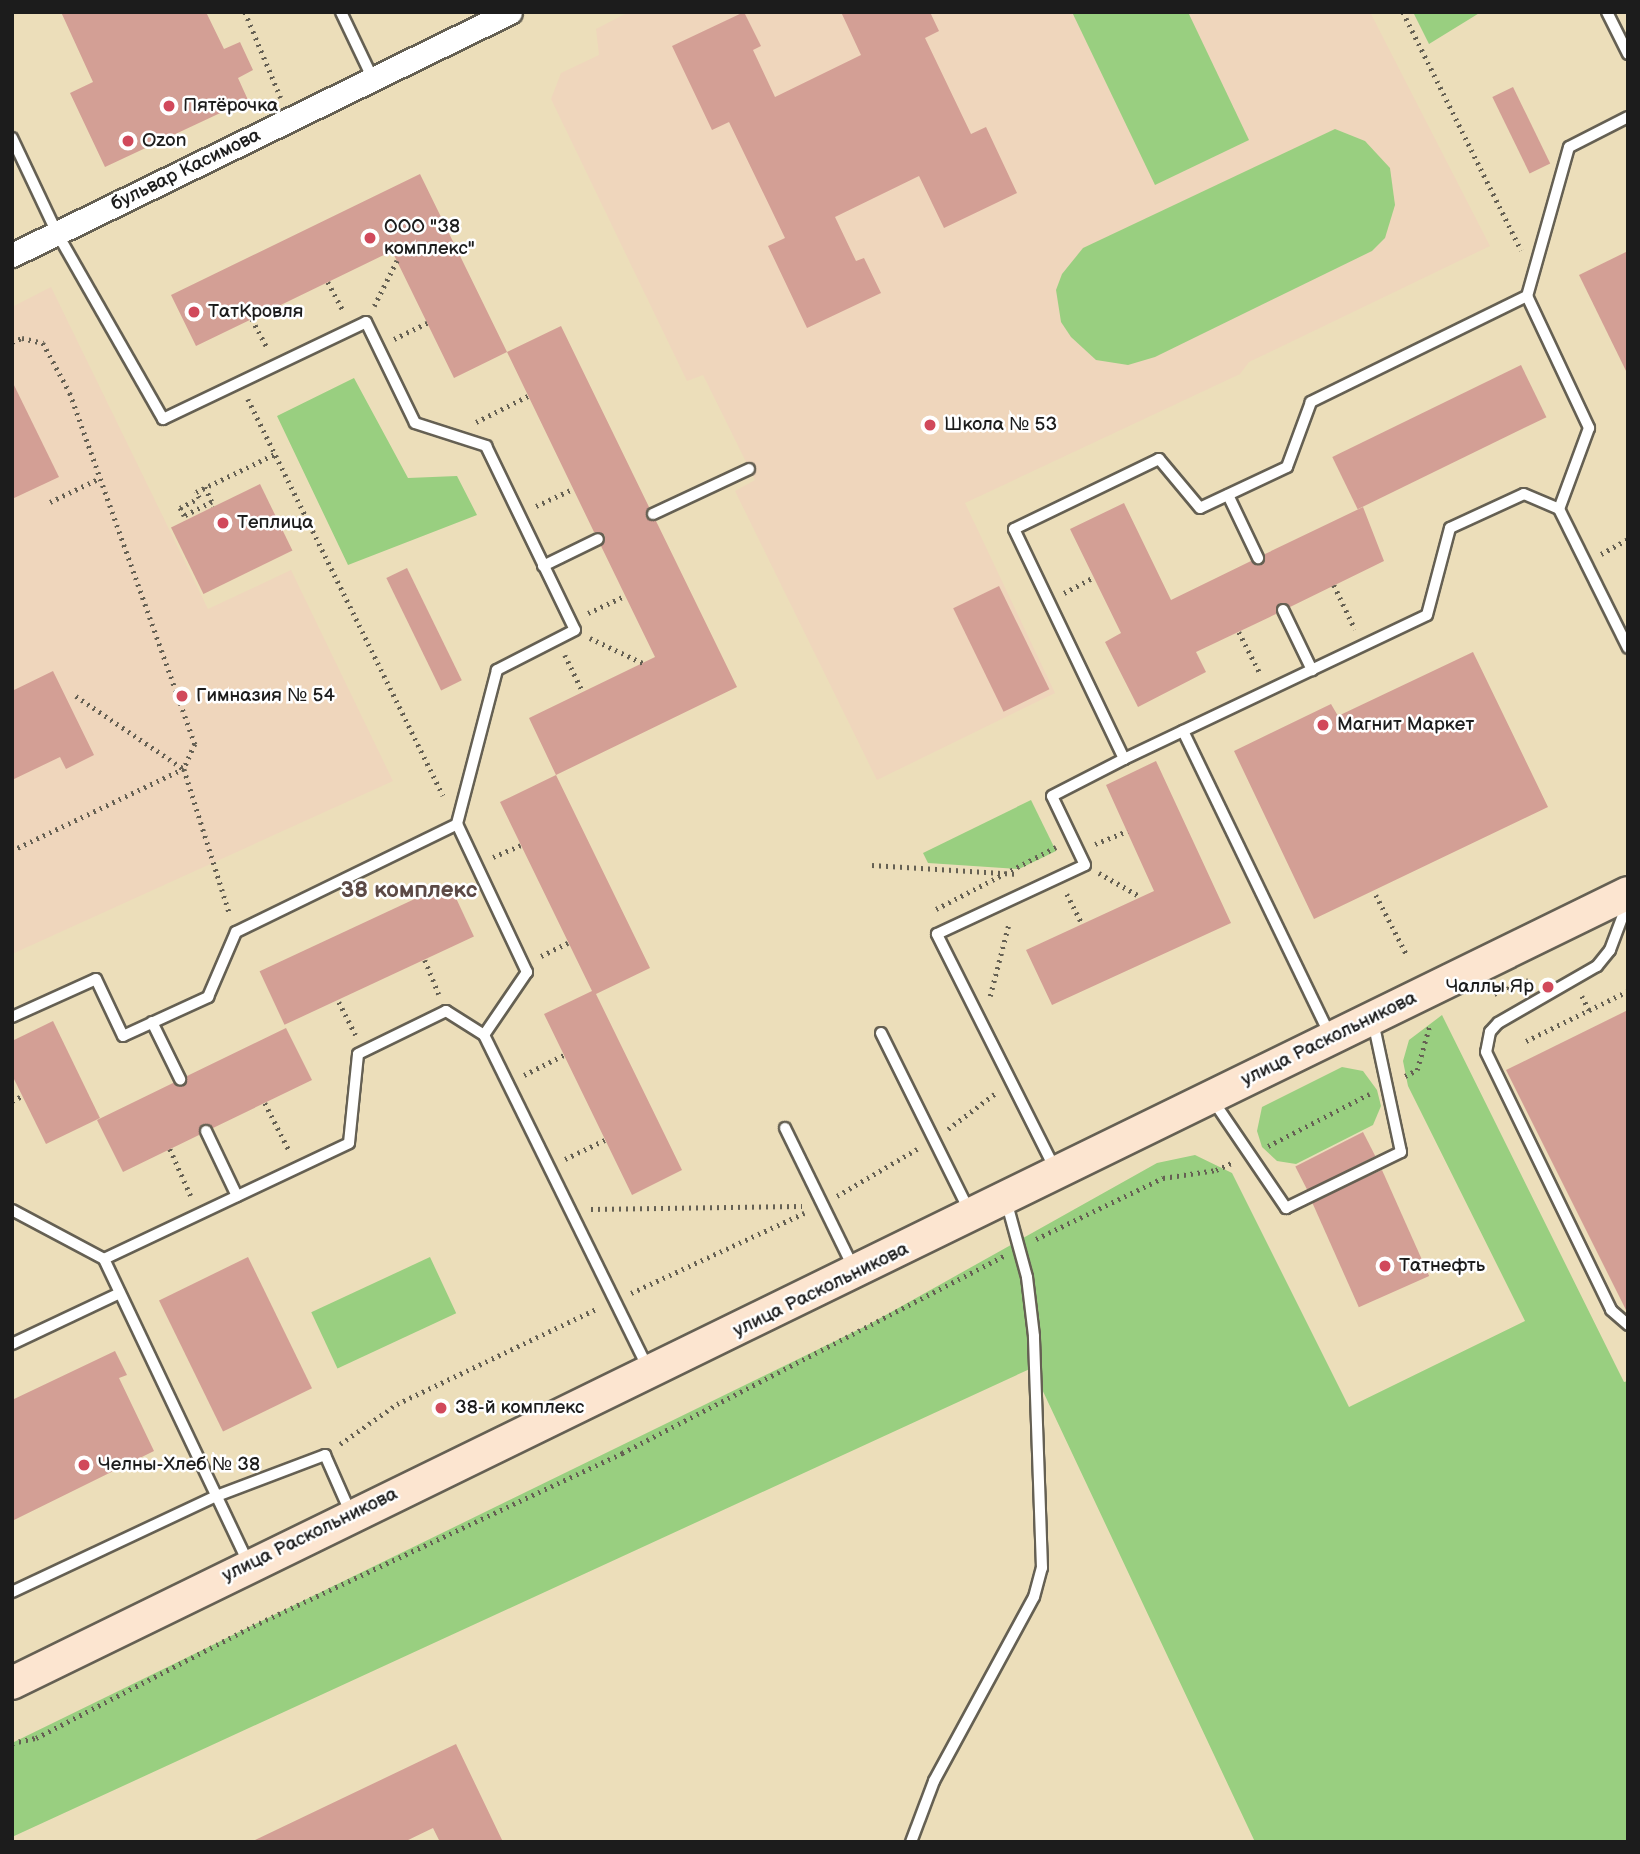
<!DOCTYPE html>
<meta charset="utf-8">
<style>
body{margin:0}
#map{position:relative;width:1640px;height:1854px;overflow:hidden;background:#ecdeba;font-family:"Balsamiq Sans",sans-serif}
div>[style]{position:absolute}
[style*='--x']{left:calc(var(--x)*1px);top:calc(var(--y)*1px);width:calc(var(--w)*1px);rotate:calc(var(--a)*1deg)}
.built>*{inset:0;background:#efd6bc}
.green>*{inset:0;background:#99cf80;transform-origin:0 0}
.building>*{inset:0;background:#d39f95;transform-origin:0 0}
.path>*{height:4.5px;margin-top:-2.25px;transform-origin:0;background:repeating-linear-gradient(90deg,#656053 0 2px,transparent 0 7px)}
.roads{filter:drop-shadow(2px 0 #656053) drop-shadow(-2px 0 #656053) drop-shadow(0 2px #656053) drop-shadow(0 -2px #656053)}
.lane>*{height:10px;margin:-5px;padding:0 5px;transform-origin:5px;border-radius:5px;background:#fff}
.street>*{height:23px;margin:-11.5px;padding:0 11.5px;transform-origin:11.5px;border-radius:11.5px;background:#fff}
.secondary>*{height:32px;margin:-16px;padding:0 16px;transform-origin:16px;border-radius:16px;background:#fce5d0}
.dots>*{width:19px;height:19px;translate:-50% -50%;box-sizing:border-box;border:4px solid #fff;border-radius:50%}
span{translate:-50% -50%;white-space:nowrap;text-align:center;line-height:1.15;-webkit-text-stroke:5px #fff;paint-order:stroke}
.poi-label{font-size:19px;color:#1c1c1c}
.left{translate:0 -50%;text-align:left}
.right{translate:-100% -50%;text-align:right}
.street-label{font-size:19px;color:#1c1c1c}
.quarter-label{font-size:23px;color:#5c4a46;font-weight:700}
.frame{position:absolute;inset:0;border:14px solid #1c1c1c;pointer-events:none}
</style>
<div id="map">
<div class="built">
<i style="clip-path:polygon(629px 12px,1370px 12px,1490px 246px,1249px 362px,1240px 374px,965px 503px,1055px 693px,877px 780px,735px 491px,755px 480px,703px 375px,687px 381px,551px 99px,561px 73px,599px 55px,596px 29px)"></i>
<i style="clip-path:polygon(51px 287px,208px 609px,291px 570px,393px 781px,12px 954px,12px 307px)"></i>
</div>
<div class="green">
<i style="clip-path:polygon(1072px 12px,1188px 12px,1249px 140px,1155px 185px)"></i>
<i style="clip-path:polygon(1413px 12px,1481px 12px,1429px 44px)"></i>
<i style="clip-path:polygon(1335px 129px,1365px 141px,1390px 168px,1395px 205px,1385px 238px,1372px 251px,1155px 357px,1128px 365px,1096px 360px,1071px 337px,1061px 322px,1056px 290px,1062px 274px,1083px 248px)"></i>
<i style="clip-path:polygon(354px 378px,408px 478px,457px 476px,477px 515px,348px 565px,277px 416px)"></i>
<i style="clip-path:polygon(1031px 800px,1056px 851px,1019px 869px,928px 863px,923px 853px)"></i>
<i style="clip-path:polygon(1442px 1015px,1615px 1364px,1624px 1382px,1628px 1381px,1628px 1842px,1255px 1842px,1032px 1368px,12px 1837px,12px 1743px,868px 1325px,1157px 1163px,1195px 1155px,1232px 1173px,1349px 1407px,1525px 1321px,1408px 1086px,1403px 1061px,1409px 1040px)"></i>
<i style="clip-path:polygon(1342px 1067px,1363px 1071px,1377px 1090px,1381px 1106px,1373px 1125px,1296px 1164px,1277px 1161px,1262px 1147px,1257px 1131px,1262px 1107px)"></i>
<i style="left:430px;top:1257px;width:62px;height:131px;rotate:65deg"></i>
</div>
<div class="building">
<i style="clip-path:polygon(61px 12px,206px 12px,224px 49px,240px 42px,253px 70px,238px 78px,248px 100px,105px 167px,70px 93px,93px 82px)"></i>
<i style="clip-path:polygon(744px 12px,761px 46px,753px 50px,775px 97px,861px 55px,841px 12px,930px 12px,939px 31px,925px 38px,971px 134px,986px 127px,1017px 193px,944px 228px,919px 176px,835px 217px,856px 261px,864px 258px,881px 293px,807px 328px,768px 246px,785px 238px,729px 122px,712px 130px,672px 46px)"></i>
<i style="left:1513px;top:87px;width:85px;height:23px;rotate:64deg"></i>
<i style="clip-path:polygon(420px 174px,507px 352px,454px 378px,392px 251px,196px 346px,171px 295px)"></i>
<i style="clip-path:polygon(1628px 251px,1628px 375px,1579px 275px)"></i>
<i style="clip-path:polygon(561px 326px,649px 507px,646px 518px,656px 521px,737px 687px,556px 775px,529px 718px,655px 657px,601px 546px,605px 535px,594px 532px,507px 352px)"></i>
<i style="left:1521px;top:365px;width:58px;height:210px;rotate:64deg"></i>
<i style="clip-path:polygon(12px 381px,59px 477px,12px 499px)"></i>
<i style="left:260px;top:484px;width:74px;height:99px;rotate:64deg"></i>
<i style="clip-path:polygon(1124px 503px,1171px 600px,1251px 561px,1262px 565px,1265px 554px,1363px 507px,1384px 561px,1290px 607px,1279px 603px,1276px 614px,1196px 652px,1206px 672px,1138px 707px,1105px 642px,1121px 633px,1070px 529px)"></i>
<i style="left:407px;top:568px;width:125px;height:23px;rotate:64deg"></i>
<i style="left:999px;top:586px;width:115px;height:51px;rotate:64deg"></i>
<i style="clip-path:polygon(1473px 652px,1548px 807px,1314px 919px,1234px 751px,1331px 704px,1338px 716px)"></i>
<i style="clip-path:polygon(53px 671px,94px 755px,66px 769px,60px 757px,12px 780px,12px 691px)"></i>
<i style="clip-path:polygon(1156px 761px,1231px 923px,1052px 1005px,1026px 950px,1154px 891px,1106px 785px)"></i>
<i style="clip-path:polygon(556px 775px,650px 968px,596px 994px,682px 1170px,632px 1195px,544px 1014px,592px 991px,500px 802px)"></i>
<i style="left:449px;top:883px;width:59px;height:209px;rotate:65deg"></i>
<i style="clip-path:polygon(1628px 1010px,1628px 1314px,1506px 1070px)"></i>
<i style="clip-path:polygon(53px 1021px,100px 1118px,46px 1144px,12px 1075px,12px 1041px)"></i>
<i style="clip-path:polygon(286px 1028px,312px 1080px,213px 1128px,202px 1124px,199px 1135px,123px 1172px,97px 1120px,173px 1083px,183px 1086px,187px 1076px)"></i>
<i style="left:1363px;top:1132px;width:27px;height:76px;rotate:63deg"></i>
<i style="left:1382px;top:1170px;width:116px;height:77px;rotate:66deg"></i>
<i style="left:248px;top:1257px;width:146px;height:99px;rotate:64deg"></i>
<i style="clip-path:polygon(115px 1351px,127px 1375px,119px 1378px,154px 1451px,12px 1521px,12px 1400px)"></i>
<i style="clip-path:polygon(456px 1744px,503px 1842px,440px 1842px,433px 1828px,404px 1842px,251px 1842px)"></i>
</div>
<div class="path">
<i style="--x:245;--y:12;--w:93;--a:67.3"></i>
<i style="--x:1403;--y:12;--w:266;--a:63.6"></i>
<i style="--x:328;--y:282;--w:34;--a:62"></i>
<i style="--x:374;--y:306;--w:51;--a:-63.4"></i>
<i style="--x:252;--y:319;--w:34;--a:62"></i>
<i style="--x:394;--y:339;--w:37;--a:-26"></i>
<i style="--x:12;--y:342;--w:11;--a:-22"></i>
<i style="--x:22;--y:338;--w:22;--a:13"></i>
<i style="--x:43;--y:343;--w:57;--a:61.6"></i>
<i style="--x:70;--y:393;--w:373;--a:70.4"></i>
<i style="--x:195;--y:744;--w:27;--a:114"></i>
<i style="--x:184;--y:769;--w:191;--a:154.5"></i>
<i style="--x:248;--y:399;--w:442;--a:63.8"></i>
<i style="--x:476;--y:422;--w:58;--a:-26.6"></i>
<i style="--x:205;--y:487;--w:21;--a:65"></i>
<i style="--x:50;--y:502;--w:55;--a:-25.6"></i>
<i style="--x:212;--y:502;--w:31;--a:153"></i>
<i style="--x:184;--y:516;--w:9;--a:-117"></i>
<i style="--x:180;--y:508;--w:21;--a:-28"></i>
<i style="--x:199;--y:498;--w:7;--a:-117"></i>
<i style="--x:196;--y:492;--w:88;--a:-25.7"></i>
<i style="--x:536;--y:506;--w:41;--a:-24.7"></i>
<i style="--x:1601;--y:554;--w:31;--a:-29"></i>
<i style="--x:1334;--y:585;--w:49;--a:64.5"></i>
<i style="--x:1064;--y:593;--w:34;--a:-28"></i>
<i style="--x:588;--y:613;--w:41;--a:-24.7"></i>
<i style="--x:1239;--y:632;--w:48;--a:62.9"></i>
<i style="--x:590;--y:638;--w:59;--a:25.3"></i>
<i style="--x:565;--y:655;--w:41;--a:64.1"></i>
<i style="--x:76;--y:696;--w:130;--a:34.1"></i>
<i style="--x:184;--y:769;--w:153;--a:72.5"></i>
<i style="--x:1095;--y:844;--w:35;--a:-22"></i>
<i style="--x:493;--y:857;--w:30;--a:-23"></i>
<i style="--x:872;--y:865;--w:147;--a:3.5"></i>
<i style="--x:1099;--y:873;--w:48;--a:29.7"></i>
<i style="--x:1067;--y:894;--w:34;--a:63"></i>
<i style="--x:1376;--y:895;--w:68;--a:62.7"></i>
<i style="--x:936;--y:909;--w:135;--a:-27.3"></i>
<i style="--x:541;--y:956;--w:30;--a:-26"></i>
<i style="--x:425;--y:960;--w:37;--a:68"></i>
<i style="--x:1494;--y:994;--w:37;--a:-22"></i>
<i style="--x:990;--y:996;--w:75;--a:-75.4"></i>
<i style="--x:1582;--y:996;--w:16;--a:63"></i>
<i style="--x:339;--y:1002;--w:37;--a:63"></i>
<i style="--x:1526;--y:1041;--w:114;--a:-26.1"></i>
<i style="--x:524;--y:1075;--w:45;--a:-26.6"></i>
<i style="--x:1405;--y:1076;--w:13;--a:-27"></i>
<i style="--x:1417;--y:1070;--w:48;--a:-74.2"></i>
<i style="--x:12;--y:1101;--w:11;--a:-27"></i>
<i style="--x:265;--y:1103;--w:55;--a:63"></i>
<i style="--x:948;--y:1129;--w:61;--a:-37.1"></i>
<i style="--x:1268;--y:1146;--w:114;--a:-27.2"></i>
<i style="--x:170;--y:1149;--w:51;--a:65.9"></i>
<i style="--x:565;--y:1159;--w:44;--a:-25.4"></i>
<i style="--x:837;--y:1196;--w:93;--a:-30.4"></i>
<i style="--x:591;--y:1209;--w:211;--a:-0.8"></i>
<i style="--x:1036;--y:1239;--w:141;--a:-25.7"></i>
<i style="--x:1163;--y:1178;--w:54;--a:-8.6"></i>
<i style="--x:1216;--y:1170;--w:17;--a:-24"></i>
<i style="--x:631;--y:1293;--w:191;--a:-24.8"></i>
<i style="--x:340;--y:1444;--w:70;--a:-35.1"></i>
<i style="--x:397;--y:1404;--w:223;--a:-25.5"></i>
<i style="--x:12;--y:1743;--w:25;--a:-12"></i>
<i style="--x:36;--y:1738;--w:244;--a:-27.3"></i>
<i style="--x:253;--y:1626;--w:408;--a:-25.1"></i>
<i style="--x:622;--y:1453;--w:430;--a:-27.3"></i>
</div>
<div class="roads">
<div class="lane">
<i style="--x:341;--y:12;--w:72;--a:64.5"></i>
<i style="--x:1607;--y:12;--w:47;--a:63.4"></i>
<i style="--x:1628;--y:117;--w:66;--a:153"></i>
<i style="--x:1569;--y:147;--w:155;--a:105.7"></i>
<i style="--x:1527;--y:296;--w:146;--a:64.8"></i>
<i style="--x:1589;--y:428;--w:86;--a:110.3"></i>
<i style="--x:1559;--y:509;--w:155;--a:63.6"></i>
<i style="--x:12;--y:138;--w:105;--a:64.7"></i>
<i style="--x:57;--y:233;--w:214;--a:60.3"></i>
<i style="--x:163;--y:419;--w:225;--a:-25.5"></i>
<i style="--x:366;--y:322;--w:112;--a:64.1"></i>
<i style="--x:415;--y:423;--w:75;--a:17.9"></i>
<i style="--x:486;--y:446;--w:204;--a:64.2"></i>
<i style="--x:575;--y:630;--w:88;--a:152.9"></i>
<i style="--x:497;--y:670;--w:159;--a:104.6"></i>
<i style="--x:457;--y:824;--w:164;--a:64.7"></i>
<i style="--x:527;--y:972;--w:76;--a:124.3"></i>
<i style="--x:484;--y:1035;--w:372;--a:63.8"></i>
<i style="--x:1527;--y:296;--w:241;--a:153.9"></i>
<i style="--x:1311;--y:402;--w:69;--a:110.3"></i>
<i style="--x:1287;--y:467;--w:96;--a:154.8"></i>
<i style="--x:1200;--y:508;--w:64;--a:-129.9"></i>
<i style="--x:1159;--y:459;--w:161;--a:154.2"></i>
<i style="--x:1014;--y:529;--w:255;--a:64.4"></i>
<i style="--x:1124;--y:759;--w:335;--a:-25.4"></i>
<i style="--x:1427;--y:615;--w:90;--a:-75.2"></i>
<i style="--x:1450;--y:528;--w:81;--a:-24.7"></i>
<i style="--x:1524;--y:494;--w:38;--a:23"></i>
<i style="--x:1228;--y:495;--w:70;--a:64.5"></i>
<i style="--x:653;--y:514;--w:106;--a:-25.1"></i>
<i style="--x:543;--y:566;--w:61;--a:-26.1"></i>
<i style="--x:1283;--y:610;--w:67;--a:64.2"></i>
<i style="--x:1183;--y:731;--w:338;--a:64.2"></i>
<i style="--x:1625;--y:910;--w:43;--a:110.6"></i>
<i style="--x:1610;--y:950;--w:21;--a:129"></i>
<i style="--x:1597;--y:966;--w:114;--a:150.1"></i>
<i style="--x:1498;--y:1023;--w:12;--a:132"></i>
<i style="--x:1490;--y:1032;--w:20;--a:101"></i>
<i style="--x:1486;--y:1052;--w:287;--a:64.1"></i>
<i style="--x:1611;--y:1310;--w:23;--a:41"></i>
<i style="--x:12;--y:1017;--w:92;--a:-24.3"></i>
<i style="--x:96;--y:979;--w:63;--a:64.7"></i>
<i style="--x:123;--y:1036;--w:94;--a:-24.6"></i>
<i style="--x:208;--y:997;--w:71;--a:-66.7"></i>
<i style="--x:236;--y:932;--w:246;--a:-26"></i>
<i style="--x:152;--y:1022;--w:64;--a:63.8"></i>
<i style="--x:881;--y:1033;--w:198;--a:63.6"></i>
<i style="--x:1212;--y:1099;--w:132;--a:55.8"></i>
<i style="--x:1286;--y:1208;--w:128;--a:-26"></i>
<i style="--x:1401;--y:1152;--w:134;--a:-102.1"></i>
<i style="--x:785;--y:1128;--w:155;--a:63.9"></i>
<i style="--x:206;--y:1131;--w:72;--a:64.5"></i>
<i style="--x:1055;--y:1169;--w:263;--a:-116.7"></i>
<i style="--x:937;--y:934;--w:163;--a:-25"></i>
<i style="--x:1085;--y:865;--w:76;--a:-115.6"></i>
<i style="--x:1052;--y:796;--w:81;--a:-27.2"></i>
<i style="--x:12;--y:1210;--w:104;--a:28"></i>
<i style="--x:104;--y:1259;--w:271;--a:-25.3"></i>
<i style="--x:349;--y:1143;--w:89;--a:-84.2"></i>
<i style="--x:358;--y:1054;--w:98;--a:-26"></i>
<i style="--x:446;--y:1011;--w:45;--a:32.3"></i>
<i style="--x:104;--y:1259;--w:338;--a:64.6"></i>
<i style="--x:12;--y:1344;--w:119;--a:-25.3"></i>
<i style="--x:12;--y:1592;--w:223;--a:-25.2"></i>
<i style="--x:214;--y:1497;--w:119;--a:-20.7"></i>
<i style="--x:325;--y:1455;--w:64;--a:66.2"></i>
<i style="--x:911;--y:1842;--w:65;--a:-69.3"></i>
<i style="--x:934;--y:1781;--w:209;--a:-61.5"></i>
<i style="--x:1034;--y:1597;--w:30;--a:-75"></i>
<i style="--x:1042;--y:1568;--w:232;--a:-92"></i>
<i style="--x:1034;--y:1336;--w:59;--a:-96.8"></i>
<i style="--x:1027;--y:1277;--w:80;--a:-105.3"></i>
</div>
<div class="street">
<i style="--x:12;--y:255;--w:554;--a:-26.01"></i>
</div>
<div class="secondary">
<i style="--x:12;--y:1683;--w:1799;--a:-26.05"></i>
</div>
</div>
<div class="dots">
<i style="left:169px;top:106px;background:#d1495b"></i>
<i style="left:128px;top:141px;background:#d1495b"></i>
<i style="left:370px;top:238px;background:#d1495b"></i>
<i style="left:194px;top:312px;background:#d1495b"></i>
<i style="left:930px;top:425px;background:#d1495b"></i>
<i style="left:223px;top:523px;background:#d1495b"></i>
<i style="left:182px;top:696px;background:#d1495b"></i>
<i style="left:1323px;top:725px;background:#d1495b"></i>
<i style="left:1548px;top:987px;background:#d1495b"></i>
<i style="left:1385px;top:1266px;background:#d1495b"></i>
<i style="left:441px;top:1408px;background:#d1495b"></i>
<i style="left:84px;top:1465px;background:#d1495b"></i>
</div>
<div class="poi-label">
<span class="left" style="left:183px;top:106px">Пятёрочка</span>
<span class="left" style="left:142px;top:141px">Ozon</span>
<span class="left" style="left:384px;top:238px">ООО "38<br>комплекс"</span>
<span class="left" style="left:208px;top:312px">ТатКровля</span>
<span class="left" style="left:944px;top:425px">Школа № 53</span>
<span class="left" style="left:237px;top:523px">Теплица</span>
<span class="left" style="left:196px;top:696px">Гимназия № 54</span>
<span class="left" style="left:1337px;top:725px">Магнит Маркет</span>
<span class="right" style="left:1534px;top:987px">Чаллы Яр</span>
<span class="left" style="left:1399px;top:1266px">Татнефть</span>
<span class="left" style="left:455px;top:1408px">38-й комплекс</span>
<span class="left" style="left:98px;top:1465px">Челны-Хлеб № 38</span>
</div>
<div class="street-label">
<span style="left:186px;top:170px;rotate:-26deg">бульвар Касимова</span>
<span style="left:1329px;top:1039px;rotate:-26deg">улица Раскольникова</span>
<span style="left:821px;top:1290px;rotate:-26deg">улица Раскольникова</span>
<span style="left:310px;top:1535px;rotate:-26deg">улица Раскольникова</span>
</div>
<div class="quarter-label">
<span style="left:409px;top:890px">38 комплекс</span>
</div>
<div class="frame"></div>
</div>
